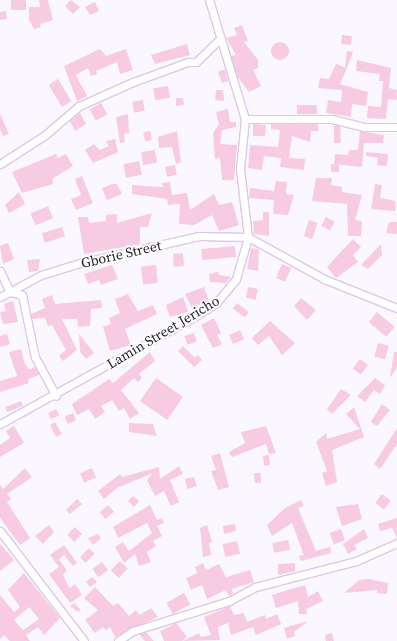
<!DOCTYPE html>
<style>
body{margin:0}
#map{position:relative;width:397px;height:641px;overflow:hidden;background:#fbf7fe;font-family:"Source Serif 4",serif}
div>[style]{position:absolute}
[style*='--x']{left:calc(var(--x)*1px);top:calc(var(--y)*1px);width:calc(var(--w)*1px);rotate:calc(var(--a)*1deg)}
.building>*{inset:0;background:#f7cbe2;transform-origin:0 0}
.round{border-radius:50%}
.roads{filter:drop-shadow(1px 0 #dbc8ea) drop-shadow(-1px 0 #dbc8ea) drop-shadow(0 1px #dbc8ea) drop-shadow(0 -1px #dbc8ea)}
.minor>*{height:7px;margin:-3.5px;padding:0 3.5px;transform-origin:3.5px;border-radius:3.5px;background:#fff}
span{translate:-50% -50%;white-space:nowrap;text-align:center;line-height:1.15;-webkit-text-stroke:4px #fff;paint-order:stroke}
.street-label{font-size:14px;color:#231c28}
</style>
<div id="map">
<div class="building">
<i style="left:11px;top:0;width:15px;height:10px"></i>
<i style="clip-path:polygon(39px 0,48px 0,53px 20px,40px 24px,41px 27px,34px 29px,29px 20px,29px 7px,40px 7px)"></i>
<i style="clip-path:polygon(71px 0,80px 7px,73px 14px,65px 6px)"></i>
<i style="clip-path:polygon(95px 2px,99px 11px,90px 15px,85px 7px)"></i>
<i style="clip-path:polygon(6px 11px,7px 19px,0 20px,0 12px)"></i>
<i style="clip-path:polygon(242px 25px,248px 41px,244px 42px,258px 60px,258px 68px,253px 70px,261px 86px,249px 92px,237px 76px,231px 56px,236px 55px,226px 38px,237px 35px,234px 28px)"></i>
<i style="left:342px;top:35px;width:10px;height:9px;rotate:6deg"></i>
<i class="round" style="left:271px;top:42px;width:18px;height:18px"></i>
<i style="clip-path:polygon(187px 44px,190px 55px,155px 64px,151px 55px)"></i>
<i style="clip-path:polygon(100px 49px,106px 56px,126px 49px,133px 70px,120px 74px,117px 62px,96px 71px,97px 74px,91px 76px,88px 68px,76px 75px,87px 96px,77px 101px,64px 66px)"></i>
<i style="clip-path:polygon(347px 51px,353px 52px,347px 68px,345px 67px)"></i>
<i style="clip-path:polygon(357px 60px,391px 68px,389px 88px,397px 90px,397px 100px,388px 99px,386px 119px,367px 118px,368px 106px,381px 107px,383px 81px,379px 81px,380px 74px,356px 71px)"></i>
<i style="clip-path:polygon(336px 64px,347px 68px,340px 84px,368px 92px,366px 106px,352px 104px,351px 117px,326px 113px,328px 100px,341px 102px,342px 90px,318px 88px,320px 78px,329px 79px)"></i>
<i style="clip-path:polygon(225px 69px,228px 81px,222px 83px,218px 72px)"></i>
<i style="left:58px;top:79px;width:26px;height:11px;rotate:59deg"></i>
<i style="left:168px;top:86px;width:12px;height:15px;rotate:81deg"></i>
<i style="clip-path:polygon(216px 90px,223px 90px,224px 101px,215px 100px)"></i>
<i style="clip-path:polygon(176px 98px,183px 98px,184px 105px,176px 106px)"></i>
<i style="left:143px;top:100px;width:11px;height:11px;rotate:80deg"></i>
<i style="left:101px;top:103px;width:13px;height:13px;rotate:61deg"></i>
<i style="left:297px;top:105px;width:20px;height:9px"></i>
<i style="clip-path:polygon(228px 109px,230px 122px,236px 122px,236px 127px,222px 130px,220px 144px,237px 145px,234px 180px,222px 180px,220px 158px,215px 159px,213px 133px,219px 124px,216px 112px)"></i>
<i style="clip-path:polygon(80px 113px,86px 124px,75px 131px,70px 121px)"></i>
<i style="clip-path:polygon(0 114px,9px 134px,3px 136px,0 129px)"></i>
<i style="clip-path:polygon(128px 114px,129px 133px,124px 134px,125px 142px,120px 143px,116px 117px)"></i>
<i style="clip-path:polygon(253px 124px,266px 125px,265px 136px,253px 136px)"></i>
<i style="clip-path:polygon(271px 124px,318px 124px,318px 131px,311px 131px,310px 142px,292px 136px,289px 158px,305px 159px,304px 170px,280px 167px,281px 158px,264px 156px,262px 170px,248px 168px,250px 145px,278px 147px,280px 130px,271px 129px)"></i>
<i style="clip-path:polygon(334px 125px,340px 126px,341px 143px,334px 143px)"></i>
<i style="left:150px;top:131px;width:9px;height:7px;rotate:77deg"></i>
<i style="clip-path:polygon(177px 131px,181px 162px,176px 164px,172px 147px,159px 148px,158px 137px)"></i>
<i style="clip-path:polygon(360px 131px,384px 135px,383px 143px,364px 143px,362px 167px,334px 164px,335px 154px,348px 155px,349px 150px,358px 150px)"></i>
<i style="clip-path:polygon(115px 139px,118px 152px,93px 163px,85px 150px,94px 144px,100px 150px,109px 146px,106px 141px)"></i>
<i style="left:155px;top:150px;width:13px;height:14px;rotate:81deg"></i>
<i style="clip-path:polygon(366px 152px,388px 154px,387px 166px,377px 165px,378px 158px,366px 156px)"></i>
<i style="clip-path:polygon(56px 154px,58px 158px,66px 154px,73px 166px,52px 179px,53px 184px,22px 193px,12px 172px)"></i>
<i style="left:139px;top:161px;width:14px;height:16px;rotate:78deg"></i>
<i style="left:331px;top:164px;width:8px;height:8px"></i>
<i style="left:175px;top:165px;width:10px;height:10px;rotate:79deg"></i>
<i style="clip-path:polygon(82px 176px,93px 203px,76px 210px,71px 199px,81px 195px,75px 179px)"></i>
<i style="clip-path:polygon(316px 178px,332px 178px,331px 185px,342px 187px,342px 192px,362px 195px,355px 220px,362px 221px,361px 236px,348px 236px,347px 204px,312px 201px)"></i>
<i style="clip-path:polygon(276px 181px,287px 182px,286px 194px,294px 195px,288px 215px,273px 214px,274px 200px,249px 198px,250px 188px,274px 191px)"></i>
<i style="clip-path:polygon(170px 182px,172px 195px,187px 193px,190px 210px,214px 194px,219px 205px,232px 202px,239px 225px,219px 231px,212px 215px,194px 225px,179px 224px,180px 204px,168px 205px,167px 199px,132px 194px,132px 185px,163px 187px,162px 183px)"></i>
<i style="clip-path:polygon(112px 184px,117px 184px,122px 194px,107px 200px,102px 188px)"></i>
<i style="clip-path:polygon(375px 184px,382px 185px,380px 198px,396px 201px,395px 211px,371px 209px)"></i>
<i style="clip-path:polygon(19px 192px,25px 204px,9px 213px,5px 205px)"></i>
<i style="left:48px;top:206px;width:13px;height:19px;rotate:67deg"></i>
<i style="clip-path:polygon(263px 212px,269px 212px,269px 236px,254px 234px,253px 221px,263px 220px)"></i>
<i style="clip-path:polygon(152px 213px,148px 227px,140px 227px,140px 244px,84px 254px,78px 217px,88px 217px,89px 223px,106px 221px,106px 215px,117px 214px,117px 223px)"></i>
<i style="left:326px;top:217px;width:10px;height:10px;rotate:29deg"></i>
<i style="left:309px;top:220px;width:9px;height:17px;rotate:18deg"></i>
<i style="clip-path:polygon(389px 222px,397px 222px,397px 234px,386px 233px)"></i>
<i style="left:62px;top:227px;width:10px;height:21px;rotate:73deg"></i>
<i style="clip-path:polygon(353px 239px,361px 247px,353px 255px,358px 262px,336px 278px,327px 267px)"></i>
<i style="clip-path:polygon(8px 243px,14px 259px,3px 264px,0 246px)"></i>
<i style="clip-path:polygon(381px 244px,382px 255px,368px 269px,361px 265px)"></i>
<i style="left:235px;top:246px;width:11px;height:34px;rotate:85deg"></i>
<i style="clip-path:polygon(251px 248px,259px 249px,258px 271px,247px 269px)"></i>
<i style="left:183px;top:253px;width:13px;height:10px;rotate:86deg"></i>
<i style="clip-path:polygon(40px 259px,38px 271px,29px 272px,27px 260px)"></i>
<i style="left:282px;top:264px;width:10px;height:15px;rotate:24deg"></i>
<i style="clip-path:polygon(112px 265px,118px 279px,101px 285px,99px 280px,88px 284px,84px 274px)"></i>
<i style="left:156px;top:265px;width:18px;height:15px;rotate:84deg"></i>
<i style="clip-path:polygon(218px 272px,219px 275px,231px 277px,226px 283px,210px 282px,209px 274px)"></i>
<i style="clip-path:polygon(204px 287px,209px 301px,193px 310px,185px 294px)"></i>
<i style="left:248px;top:287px;width:10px;height:11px;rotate:11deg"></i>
<i style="clip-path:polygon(128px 294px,138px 311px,153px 305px,157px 314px,125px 329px,131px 345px,110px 351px,103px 327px,111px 324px,109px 318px,120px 313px,115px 299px)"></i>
<i style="clip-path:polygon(52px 295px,55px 304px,101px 300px,102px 308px,91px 309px,90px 326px,78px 327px,77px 319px,62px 319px,77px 350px,63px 361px,59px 356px,66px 350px,52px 325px,48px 326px,45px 318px,32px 319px,31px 314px,45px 308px,42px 299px)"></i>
<i style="clip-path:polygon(183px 297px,188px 312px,170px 317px,166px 305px)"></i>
<i style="clip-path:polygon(301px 298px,316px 310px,307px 320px,294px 306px)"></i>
<i style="clip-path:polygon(13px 301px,18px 322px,3px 324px,0 312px,6px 311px,4px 304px)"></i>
<i style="left:237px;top:303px;width:15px;height:7px;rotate:37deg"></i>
<i style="left:377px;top:312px;width:23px;height:13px;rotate:40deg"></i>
<i style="clip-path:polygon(214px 318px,221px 333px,217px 335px,222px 344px,213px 348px,201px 325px)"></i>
<i style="clip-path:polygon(270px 321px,295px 343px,282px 355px,269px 336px,258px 345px,252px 338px)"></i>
<i style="left:240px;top:330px;width:10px;height:12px;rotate:66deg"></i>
<i style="left:194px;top:333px;width:9px;height:10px;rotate:72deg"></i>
<i style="clip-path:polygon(7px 334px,10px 344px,0 347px,0 336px)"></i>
<i style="clip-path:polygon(79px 334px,94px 353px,86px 359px,80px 352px)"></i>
<i style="left:378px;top:343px;width:11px;height:14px;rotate:15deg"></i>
<i style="clip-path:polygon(183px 346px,195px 358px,198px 355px,202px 360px,194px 367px,178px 351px)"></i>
<i style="clip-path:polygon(21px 349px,25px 364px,29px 369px,35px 367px,39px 375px,28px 379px,29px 383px,0 392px,0 381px,17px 376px,9px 352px)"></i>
<i style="clip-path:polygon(150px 352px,155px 361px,139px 374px,142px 378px,138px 382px,134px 378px,121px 390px,139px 413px,130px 419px,124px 408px,119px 411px,112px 400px,101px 406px,105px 412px,95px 419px,89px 409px,77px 415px,72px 404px,109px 379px,113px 383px)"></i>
<i style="clip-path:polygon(394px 352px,397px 352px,397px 367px,390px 378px)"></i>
<i style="left:360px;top:359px;width:10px;height:12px;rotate:37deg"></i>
<i style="left:156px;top:378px;width:33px;height:28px;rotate:35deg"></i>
<i style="clip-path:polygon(375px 378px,385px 385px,380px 394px,374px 390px,365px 402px,357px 396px)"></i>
<i style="clip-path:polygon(341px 389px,351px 395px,332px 414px,327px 409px)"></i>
<i style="left:21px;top:401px;width:5px;height:17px;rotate:68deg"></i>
<i style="clip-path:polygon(382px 404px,390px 410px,377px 426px,371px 422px)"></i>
<i style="clip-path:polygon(354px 407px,364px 437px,332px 450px,337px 482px,326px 486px,322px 473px,327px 471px,316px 442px,326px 433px,327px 439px,360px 429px,346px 414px)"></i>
<i style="left:56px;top:409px;width:7px;height:9px;rotate:63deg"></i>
<i style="left:73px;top:413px;width:8px;height:9px;rotate:67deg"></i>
<i style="clip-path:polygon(55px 422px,62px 434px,56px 437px,50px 425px)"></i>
<i style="clip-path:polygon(129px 423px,153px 424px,157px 436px,129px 432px)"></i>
<i style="clip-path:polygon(14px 426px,24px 443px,0 457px,0 445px,10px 438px,6px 431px)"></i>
<i style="clip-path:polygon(266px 426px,276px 453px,269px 454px,266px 444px,232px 457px,229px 452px,245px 443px,241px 432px)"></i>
<i style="clip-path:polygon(397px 428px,397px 444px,380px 469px,374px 464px)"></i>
<i style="clip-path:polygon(220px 453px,229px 487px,218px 490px,211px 471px,216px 470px,211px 456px)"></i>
<i style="left:269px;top:455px;width:10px;height:6px;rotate:84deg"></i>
<i style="clip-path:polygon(179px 466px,183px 474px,170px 480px,179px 502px,171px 506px,164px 491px,155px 496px,147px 480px,153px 473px,117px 488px,104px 499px,98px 491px,120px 474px,122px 477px,159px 467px,160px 479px)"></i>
<i style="clip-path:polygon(25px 468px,32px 477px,7px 494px,11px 499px,7px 502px,30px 538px,20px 545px,0 518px,0 484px,3px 489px)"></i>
<i style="left:92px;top:468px;width:10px;height:13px;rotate:66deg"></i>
<i style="clip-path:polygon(254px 473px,261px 473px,261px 483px,255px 483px)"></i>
<i style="clip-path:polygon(194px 477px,197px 486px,187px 489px,185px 479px)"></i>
<i style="left:382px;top:494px;width:11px;height:11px;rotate:38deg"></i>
<i style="clip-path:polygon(133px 496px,139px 501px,134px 507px,128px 501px)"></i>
<i style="clip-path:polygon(77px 499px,82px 504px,70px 514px,66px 510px)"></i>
<i style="clip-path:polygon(301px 500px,304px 506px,298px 508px,316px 551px,330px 547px,331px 553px,301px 561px,299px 556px,304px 555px,292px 523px,272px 536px,267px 525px,285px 508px)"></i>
<i style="clip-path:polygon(358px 504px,362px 519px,342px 526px,336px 507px)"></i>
<i style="left:108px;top:505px;width:9px;height:11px;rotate:49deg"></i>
<i style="clip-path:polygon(150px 505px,157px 520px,162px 518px,164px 523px,157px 526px,162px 536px,153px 541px,156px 546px,147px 552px,151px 562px,139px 566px,135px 554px,124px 563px,115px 547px,123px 542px,129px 551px,152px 533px,147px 523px,118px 538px,113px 527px)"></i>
<i style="clip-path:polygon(397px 518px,397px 538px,392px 528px,380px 531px,378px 524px)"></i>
<i style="clip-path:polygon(235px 524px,236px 531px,224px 534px,223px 526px)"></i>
<i style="clip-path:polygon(49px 525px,54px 532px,43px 544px,35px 536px)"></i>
<i style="clip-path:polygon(207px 525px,212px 542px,209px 543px,211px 555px,203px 557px,200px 528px)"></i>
<i style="left:75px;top:527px;width:10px;height:11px;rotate:45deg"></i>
<i style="left:341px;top:529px;width:12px;height:12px;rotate:70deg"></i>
<i style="clip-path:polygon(364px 529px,368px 538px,354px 545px,357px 549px,348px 554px,343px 544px)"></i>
<i style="clip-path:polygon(98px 534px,101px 538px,93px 545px,88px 538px)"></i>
<i style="left:288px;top:540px;width:10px;height:16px;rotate:79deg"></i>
<i style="left:237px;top:541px;width:13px;height:15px;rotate:77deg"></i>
<i style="clip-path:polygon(0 544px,14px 560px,0 571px)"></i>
<i style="clip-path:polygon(64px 545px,77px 563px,73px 566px,64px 555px,59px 559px,67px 571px,63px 574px,67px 584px,70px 588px,75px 584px,82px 595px,70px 603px,49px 574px,59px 567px,50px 555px)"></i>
<i style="left:89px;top:548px;width:8px;height:13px;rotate:45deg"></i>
<i style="left:120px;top:561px;width:11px;height:13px;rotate:45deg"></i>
<i style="left:102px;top:562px;width:10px;height:12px;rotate:53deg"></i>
<i style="clip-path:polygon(203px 563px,206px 570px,219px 564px,226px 577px,250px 570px,254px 582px,232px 589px,233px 593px,229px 596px,226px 590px,207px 599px,202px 585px,191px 590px,186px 578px,197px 573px,195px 567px)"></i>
<i style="clip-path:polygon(295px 563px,295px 571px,278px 575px,278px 564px)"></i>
<i style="clip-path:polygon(evenodd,24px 573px,60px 618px,44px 635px,38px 627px,26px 635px,30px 641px,10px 641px,4px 635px,0 639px,0 595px,14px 612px,20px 607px,8px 590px,24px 573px,29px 607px,39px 619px,23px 630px,14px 620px,29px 607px)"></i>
<i style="clip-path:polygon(92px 577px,97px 582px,90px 587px,86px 582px)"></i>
<i style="clip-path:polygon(369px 579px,388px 583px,387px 594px,377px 593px,377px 590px,344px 593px,359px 580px)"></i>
<i style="clip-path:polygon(305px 585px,308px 597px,318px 591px,323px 601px,306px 609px,307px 614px,299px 614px,298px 601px,276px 608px,272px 595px)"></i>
<i style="clip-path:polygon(95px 587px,113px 606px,118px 603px,129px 616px,136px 610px,140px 615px,151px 608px,158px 617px,115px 637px,110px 627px,106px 630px,103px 627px,95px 633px,85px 620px,98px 610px,84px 598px)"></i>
<i style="left:184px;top:593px;width:13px;height:20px;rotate:61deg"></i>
<i style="clip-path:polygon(74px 603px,81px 610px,78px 612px,70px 606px)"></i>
<i style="clip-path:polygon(230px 606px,234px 615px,244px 613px,247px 622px,265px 615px,266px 619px,277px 614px,281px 624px,256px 635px,253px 627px,231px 635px,228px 623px,218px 627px,220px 640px,183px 641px,199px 633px,201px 637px,211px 635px,204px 617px)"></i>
<i style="clip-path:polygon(308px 621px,294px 632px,295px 636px,287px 639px,284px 628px)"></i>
<i style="clip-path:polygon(176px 623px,187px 637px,182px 641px,164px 641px,160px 631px)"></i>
<i style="clip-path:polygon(146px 632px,154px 641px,145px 641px,139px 634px)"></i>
<i style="clip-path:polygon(332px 633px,334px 641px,326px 641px,325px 635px)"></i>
</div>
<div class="roads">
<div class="minor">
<i style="--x:245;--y:119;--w:87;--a:0"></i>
<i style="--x:332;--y:119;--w:33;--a:14"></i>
<i style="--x:364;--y:127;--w:33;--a:0"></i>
<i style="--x:0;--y:164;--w:54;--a:-32.8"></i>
<i style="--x:45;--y:135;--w:45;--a:-40.5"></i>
<i style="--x:79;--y:106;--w:59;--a:-24"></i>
<i style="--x:133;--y:82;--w:59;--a:-20"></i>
<i style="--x:188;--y:62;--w:8;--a:0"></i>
<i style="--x:196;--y:62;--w:32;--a:-44"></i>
<i style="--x:0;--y:271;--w:23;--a:65"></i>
<i style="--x:10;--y:292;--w:12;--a:14"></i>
<i style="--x:22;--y:295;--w:63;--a:78.2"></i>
<i style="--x:35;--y:357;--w:44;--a:61.7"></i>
<i style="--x:0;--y:297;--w:47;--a:-28.2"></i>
<i style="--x:41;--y:275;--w:41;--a:-17.1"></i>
<i style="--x:80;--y:263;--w:122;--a:-12.8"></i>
<i style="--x:199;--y:236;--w:49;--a:1.2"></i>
<i style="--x:248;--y:237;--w:87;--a:28.9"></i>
<i style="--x:324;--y:279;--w:79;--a:21.7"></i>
<i style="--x:0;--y:424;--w:222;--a:-28.9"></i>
<i style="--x:194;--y:317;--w:26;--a:-32"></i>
<i style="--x:216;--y:303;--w:31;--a:-50"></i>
<i style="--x:236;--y:279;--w:44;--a:-74.1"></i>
<i style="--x:248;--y:237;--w:68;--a:-96.7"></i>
<i style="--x:240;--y:169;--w:50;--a:-84.3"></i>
<i style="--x:245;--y:119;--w:124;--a:-106.8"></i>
<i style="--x:0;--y:531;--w:138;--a:52.6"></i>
<i style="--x:118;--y:641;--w:18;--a:-34"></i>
<i style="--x:133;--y:631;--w:101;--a:-17.4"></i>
<i style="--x:229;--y:601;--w:30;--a:-28"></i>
<i style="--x:255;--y:587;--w:104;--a:-14.4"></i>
<i style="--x:356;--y:561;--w:45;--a:-23.7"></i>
</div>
</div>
<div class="street-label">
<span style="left:121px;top:254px;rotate:-13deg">Gborie Street</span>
<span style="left:163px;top:332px;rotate:-31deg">Lamin Street Jericho</span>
</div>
</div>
